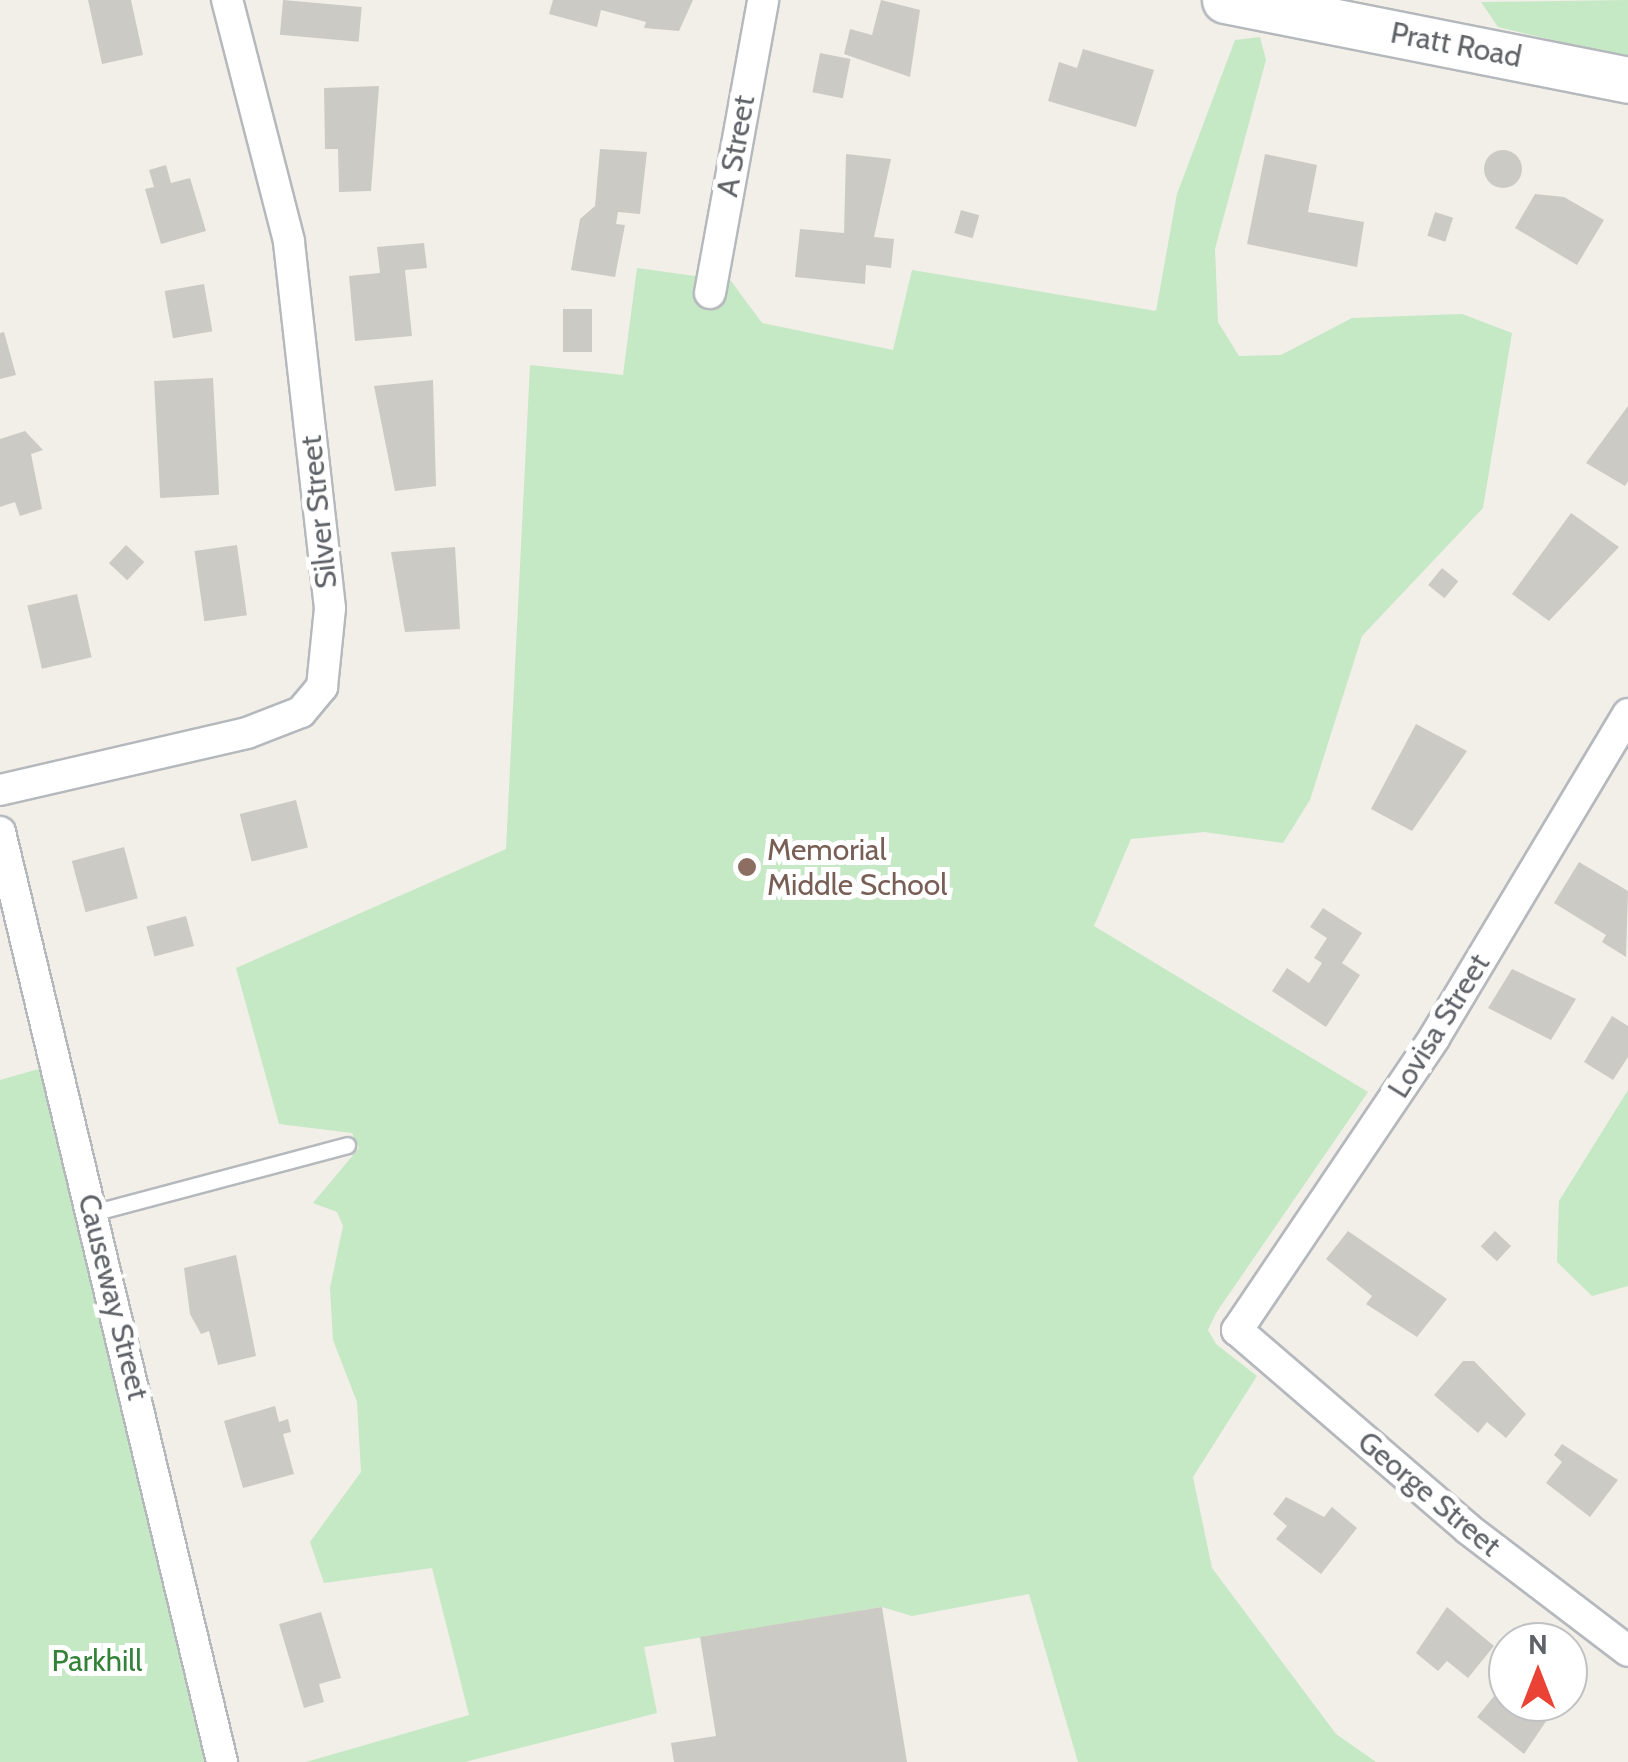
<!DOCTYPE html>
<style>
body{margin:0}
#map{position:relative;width:1628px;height:1762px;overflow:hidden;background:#f1efe8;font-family:Cabin,sans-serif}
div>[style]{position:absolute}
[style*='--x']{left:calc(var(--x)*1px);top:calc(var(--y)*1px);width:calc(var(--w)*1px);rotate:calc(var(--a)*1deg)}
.green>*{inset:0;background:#c5e8c5}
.building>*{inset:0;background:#cccac5;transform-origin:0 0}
.round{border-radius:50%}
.roads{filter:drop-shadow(2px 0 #b5b8bc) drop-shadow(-2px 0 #b5b8bc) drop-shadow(0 2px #b5b8bc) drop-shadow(0 -2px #b5b8bc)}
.lane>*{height:15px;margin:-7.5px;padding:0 7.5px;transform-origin:7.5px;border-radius:7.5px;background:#fff}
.street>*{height:30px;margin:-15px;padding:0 15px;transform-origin:15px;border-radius:15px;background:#fff}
.secondary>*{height:45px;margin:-22.5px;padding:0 22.5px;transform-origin:22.5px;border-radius:22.5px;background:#fff}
.dots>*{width:28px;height:28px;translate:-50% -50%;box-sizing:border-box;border:5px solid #fff;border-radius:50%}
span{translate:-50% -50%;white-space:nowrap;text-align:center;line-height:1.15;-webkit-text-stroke:10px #fff;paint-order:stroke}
.street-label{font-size:30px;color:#5f6368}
.education-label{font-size:30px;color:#785e54}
.left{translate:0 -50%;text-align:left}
.park-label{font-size:30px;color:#348238}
.north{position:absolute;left:1488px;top:1622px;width:100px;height:100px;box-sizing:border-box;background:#fff;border:2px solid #bfc1c3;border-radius:50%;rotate:0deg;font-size:28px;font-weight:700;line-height:40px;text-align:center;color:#5f6368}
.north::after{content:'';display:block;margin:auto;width:35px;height:45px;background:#ea4335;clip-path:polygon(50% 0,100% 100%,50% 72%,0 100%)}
</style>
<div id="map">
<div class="green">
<i style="clip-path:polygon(1628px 0,1628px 58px,1498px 27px,1481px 2px)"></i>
<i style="clip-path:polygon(1260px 37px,1266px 60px,1215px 249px,1218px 322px,1239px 356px,1281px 355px,1352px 318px,1462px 314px,1512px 333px,1483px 508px,1362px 636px,1310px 800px,1283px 843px,1204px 832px,1131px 839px,1094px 926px,1368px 1092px,1216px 1313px,1208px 1330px,1216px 1344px,1257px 1376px,1193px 1477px,1212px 1568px,1336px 1734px,1376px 1762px,1078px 1762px,1029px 1594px,912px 1616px,882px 1607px,644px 1647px,657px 1713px,465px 1762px,306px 1762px,469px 1715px,432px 1568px,324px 1583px,310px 1542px,361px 1472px,357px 1402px,333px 1340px,330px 1288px,343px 1226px,337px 1212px,313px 1203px,359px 1148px,352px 1133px,279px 1124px,236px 968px,506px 849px,530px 365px,623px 375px,637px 268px,731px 281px,762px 323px,893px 350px,912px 270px,1156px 311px,1177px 194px,1235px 40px)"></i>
<i style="clip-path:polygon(56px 1064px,221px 1762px,0 1762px,0 1080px)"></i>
<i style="clip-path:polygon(1628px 1090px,1628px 1286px,1592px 1296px,1557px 1262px,1559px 1201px)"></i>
</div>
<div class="building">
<i style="clip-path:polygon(88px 0,131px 0,143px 55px,102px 64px)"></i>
<i style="left:283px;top:0;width:79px;height:35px;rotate:5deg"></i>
<i style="clip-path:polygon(553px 0,693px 0,679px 31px,644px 28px,646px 22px,601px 10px,597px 27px,549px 14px)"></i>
<i style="clip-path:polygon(881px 0,920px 10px,910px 77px,844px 54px,850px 29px,872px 35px)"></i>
<i style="clip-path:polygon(1083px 49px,1154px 70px,1136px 127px,1048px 101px,1059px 62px,1077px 68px)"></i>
<i style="left:820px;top:53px;width:31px;height:40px;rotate:11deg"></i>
<i style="clip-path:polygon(379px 86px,371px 191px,339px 192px,338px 149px,325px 149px,324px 88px)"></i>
<i style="clip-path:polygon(600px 149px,647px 152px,640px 214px,618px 212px,616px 224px,625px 225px,615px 277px,571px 270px,580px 219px,595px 206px)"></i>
<i class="round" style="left:1484px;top:150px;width:38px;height:38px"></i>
<i style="clip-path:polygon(846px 154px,891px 159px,874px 237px,894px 239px,891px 268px,866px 265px,865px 284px,795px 277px,800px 229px,844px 233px)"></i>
<i style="clip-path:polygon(1265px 154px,1317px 165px,1308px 212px,1364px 222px,1357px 267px,1247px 244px)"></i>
<i style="clip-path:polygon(166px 165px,171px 183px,190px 178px,206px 231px,161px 244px,145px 189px,154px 187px,149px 170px)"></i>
<i style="clip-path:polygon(1535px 194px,1564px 197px,1604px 220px,1577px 265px,1515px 228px)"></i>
<i style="left:961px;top:210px;width:19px;height:24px;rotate:16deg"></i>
<i style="left:1435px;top:212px;width:19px;height:25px;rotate:18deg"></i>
<i style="clip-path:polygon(424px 243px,427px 268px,405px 270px,412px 336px,355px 341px,349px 276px,380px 273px,377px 247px)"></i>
<i style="left:204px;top:284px;width:48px;height:40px;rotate:80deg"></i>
<i style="left:563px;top:309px;width:29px;height:43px"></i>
<i style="clip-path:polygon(4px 332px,16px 375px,0 379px,0 333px)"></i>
<i style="left:213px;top:378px;width:117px;height:59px;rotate:87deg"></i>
<i style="clip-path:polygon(433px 380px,436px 486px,395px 491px,374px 386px)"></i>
<i style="clip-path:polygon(1628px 406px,1628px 481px,1625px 486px,1586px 463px)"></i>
<i style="clip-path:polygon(25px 431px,43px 450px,31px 454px,42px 509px,20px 516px,15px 502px,0 507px,0 439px)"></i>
<i style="clip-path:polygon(1571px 513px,1619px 547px,1549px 621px,1512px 594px)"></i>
<i style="left:126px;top:545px;width:25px;height:25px;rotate:43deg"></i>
<i style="left:237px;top:545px;width:71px;height:43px;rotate:82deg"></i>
<i style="clip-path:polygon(455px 547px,460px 629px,405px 632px,391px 552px)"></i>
<i style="left:1442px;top:568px;width:21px;height:22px;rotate:39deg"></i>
<i style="left:77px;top:594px;width:65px;height:51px;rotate:77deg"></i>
<i style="clip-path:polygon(1416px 724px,1467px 751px,1412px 831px,1371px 809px)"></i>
<i style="left:296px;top:800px;width:49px;height:58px;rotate:76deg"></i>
<i style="left:124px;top:847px;width:53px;height:54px;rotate:75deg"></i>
<i style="clip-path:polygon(1579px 862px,1628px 891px,1626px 957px,1602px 942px,1606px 935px,1554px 903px)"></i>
<i style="clip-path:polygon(1323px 908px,1362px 933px,1342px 963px,1360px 975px,1326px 1027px,1272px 991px,1287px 968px,1309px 983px,1322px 963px,1314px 958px,1327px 938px,1310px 927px)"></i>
<i style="left:186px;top:916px;width:31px;height:41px;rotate:75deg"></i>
<i style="clip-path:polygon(1512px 969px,1576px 999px,1551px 1040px,1488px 1008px)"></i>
<i style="clip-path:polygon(1612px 1016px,1628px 1026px,1628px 1057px,1613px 1080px,1584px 1062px)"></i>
<i style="clip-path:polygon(1348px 1231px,1447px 1299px,1417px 1337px,1366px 1304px,1372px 1296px,1326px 1259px)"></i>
<i style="left:1495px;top:1231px;width:22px;height:21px;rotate:43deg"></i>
<i style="clip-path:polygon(236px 1255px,256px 1356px,218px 1365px,209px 1331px,201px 1334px,190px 1314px,184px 1268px)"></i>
<i style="clip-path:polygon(1463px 1361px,1474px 1361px,1526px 1414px,1506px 1438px,1487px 1422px,1478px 1433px,1434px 1395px)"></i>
<i style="clip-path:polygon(275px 1406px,279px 1422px,288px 1419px,291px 1432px,283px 1434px,294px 1474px,243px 1488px,224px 1421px)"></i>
<i style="clip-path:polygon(1562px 1444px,1618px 1480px,1590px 1517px,1546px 1483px,1562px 1462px,1554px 1455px)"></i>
<i style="clip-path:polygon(1286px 1497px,1324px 1517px,1332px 1507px,1357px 1528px,1321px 1574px,1276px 1539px,1287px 1526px,1273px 1514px)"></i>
<i style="clip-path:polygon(882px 1607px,907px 1762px,674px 1762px,671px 1743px,716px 1736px,700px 1637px)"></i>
<i style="clip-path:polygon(1447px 1607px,1494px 1646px,1468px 1678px,1447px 1661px,1438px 1671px,1416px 1653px)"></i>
<i style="clip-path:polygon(321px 1612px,341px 1678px,319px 1684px,324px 1702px,304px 1708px,279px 1624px)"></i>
<i style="clip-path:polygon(1508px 1679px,1508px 1702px,1559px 1702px,1524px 1754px,1477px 1717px)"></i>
</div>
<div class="roads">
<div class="lane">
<i style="--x:92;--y:1213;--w:264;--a:-14.9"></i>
</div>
<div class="street">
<i style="--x:710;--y:293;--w:298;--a:-79.7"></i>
<i style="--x:1628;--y:714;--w:376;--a:120.9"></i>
<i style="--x:1435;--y:1037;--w:354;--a:124"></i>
<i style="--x:1237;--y:1330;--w:305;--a:40.7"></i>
<i style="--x:1468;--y:1529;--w:201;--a:37.3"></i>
<i style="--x:0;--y:790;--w:253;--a:-13"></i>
<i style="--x:247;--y:733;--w:58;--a:-21.3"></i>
<i style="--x:301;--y:712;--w:33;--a:-50"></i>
<i style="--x:322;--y:687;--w:79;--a:-84.2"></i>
<i style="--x:330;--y:608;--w:369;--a:-96.4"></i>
<i style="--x:289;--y:241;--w:249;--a:-104.4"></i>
<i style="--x:0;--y:832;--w:956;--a:76.57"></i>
</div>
<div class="secondary">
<i style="--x:1225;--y:0;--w:411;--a:11.2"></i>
</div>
</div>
<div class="dots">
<i style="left:747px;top:867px;background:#8d6e63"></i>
</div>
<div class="street-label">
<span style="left:1456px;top:45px;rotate:11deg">Pratt Road</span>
<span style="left:736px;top:146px;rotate:-80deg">A Street</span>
<span style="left:319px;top:512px;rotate:-96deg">Silver Street</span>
<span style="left:1439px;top:1026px;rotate:-58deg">Lovisa Street</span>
<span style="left:113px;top:1297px;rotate:76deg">Causeway Street</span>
<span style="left:1429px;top:1494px;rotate:40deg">George Street</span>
</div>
<div class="education-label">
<span class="left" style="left:767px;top:867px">Memorial<br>Middle School</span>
</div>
<div class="park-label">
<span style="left:97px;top:1661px">Parkhill</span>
</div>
<div class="north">N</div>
</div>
